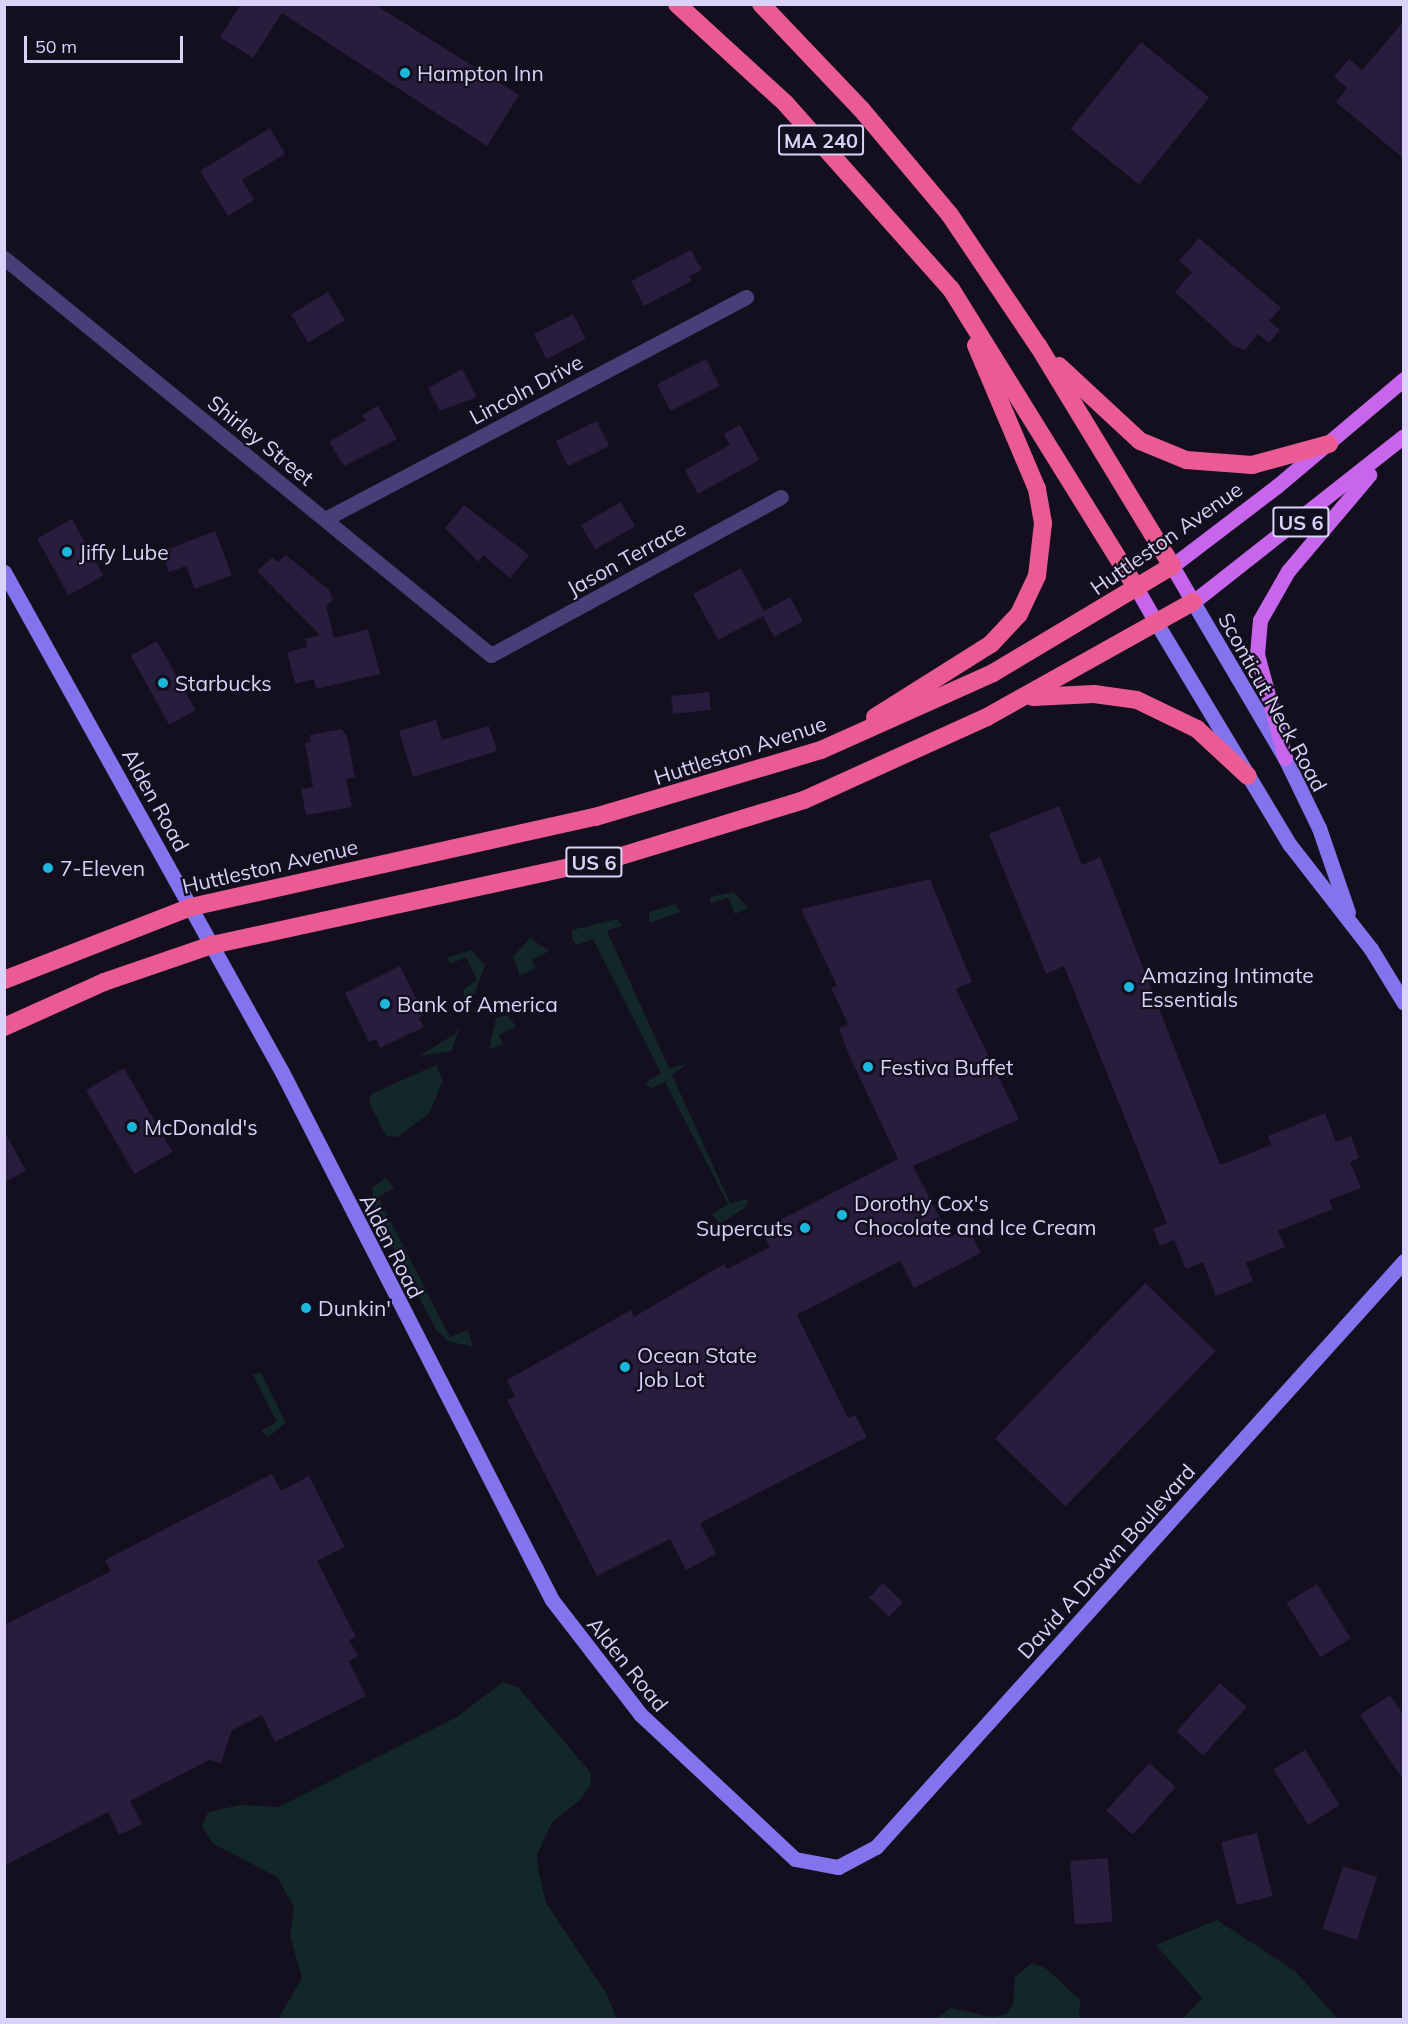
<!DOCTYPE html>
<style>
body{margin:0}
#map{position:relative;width:1408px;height:2024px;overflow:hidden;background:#130f1e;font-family:Mulish,sans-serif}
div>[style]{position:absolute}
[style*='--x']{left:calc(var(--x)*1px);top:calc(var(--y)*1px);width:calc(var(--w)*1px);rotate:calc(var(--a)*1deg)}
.green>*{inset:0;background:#132628}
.building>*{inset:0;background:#271d3d;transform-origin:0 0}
.street>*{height:15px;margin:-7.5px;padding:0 7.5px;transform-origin:7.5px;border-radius:7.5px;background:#474078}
.secondary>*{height:15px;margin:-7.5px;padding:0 7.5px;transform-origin:7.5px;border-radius:7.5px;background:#8374ee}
.primary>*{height:15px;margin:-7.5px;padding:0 7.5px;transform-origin:7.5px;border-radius:7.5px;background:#c766ec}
.highway>*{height:18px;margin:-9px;padding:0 9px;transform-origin:9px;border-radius:9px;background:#eb5b93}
.dots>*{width:16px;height:16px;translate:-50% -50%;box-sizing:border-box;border:3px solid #130f1e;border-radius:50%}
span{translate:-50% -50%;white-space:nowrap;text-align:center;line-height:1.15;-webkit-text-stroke:4.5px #130f1e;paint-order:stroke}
.shield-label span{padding:2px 4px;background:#130f1e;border:2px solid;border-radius:4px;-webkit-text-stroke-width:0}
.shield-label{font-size:20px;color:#dad2f9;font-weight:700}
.poi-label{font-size:21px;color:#dad2f9}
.left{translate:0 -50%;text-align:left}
.right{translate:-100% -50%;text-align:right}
.street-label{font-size:21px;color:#dad2f9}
.frame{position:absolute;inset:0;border:6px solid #dad2f9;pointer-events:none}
.scale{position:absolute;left:24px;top:36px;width:159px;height:27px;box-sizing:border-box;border:3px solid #dad2f9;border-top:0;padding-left:8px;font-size:18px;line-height:21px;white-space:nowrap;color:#dad2f9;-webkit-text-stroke:4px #130f1e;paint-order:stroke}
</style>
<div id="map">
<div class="green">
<i style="clip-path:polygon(733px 892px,749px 908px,735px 914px,728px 898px,710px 903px,710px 897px)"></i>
<i style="clip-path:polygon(676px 904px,681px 912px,649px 923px,649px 912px)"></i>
<i style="clip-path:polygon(617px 919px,622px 926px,607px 931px,669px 1068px,687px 1064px,672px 1075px,730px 1203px,748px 1199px,747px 1206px,720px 1224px,712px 1214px,728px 1204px,665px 1082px,651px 1088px,645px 1083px,661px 1073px,593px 939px,577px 945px,572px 939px,572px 930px)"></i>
<i style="clip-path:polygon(530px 938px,549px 951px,532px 960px,536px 968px,520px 976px,513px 957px)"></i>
<i style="clip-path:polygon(471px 950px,485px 965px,466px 1018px,463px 990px,477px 980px,466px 957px,451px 964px,447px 958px)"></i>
<i style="clip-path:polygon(507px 1015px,516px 1026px,499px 1035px,503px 1044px,489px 1049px,496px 1018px)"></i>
<i style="clip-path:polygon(461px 1024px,451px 1051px,419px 1056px,455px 1034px)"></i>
<i style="clip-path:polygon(436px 1065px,443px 1080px,429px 1114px,397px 1137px,386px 1136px,369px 1102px,371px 1094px)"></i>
<i style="clip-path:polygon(386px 1178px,394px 1188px,378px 1197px,450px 1337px,468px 1330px,473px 1347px,448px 1341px,436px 1330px,375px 1213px,372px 1188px)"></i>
<i style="clip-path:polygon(261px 1372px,286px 1423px,268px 1437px,261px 1431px,277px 1422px,253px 1375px)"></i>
<i style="clip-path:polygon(503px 1682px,518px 1687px,591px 1773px,590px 1786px,579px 1801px,552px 1822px,537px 1855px,539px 1874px,546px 1903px,606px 1993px,617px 2019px,278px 2019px,302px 1978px,290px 1936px,294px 1907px,277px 1877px,212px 1843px,202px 1826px,208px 1812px,240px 1805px,279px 1807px,457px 1717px)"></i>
<i style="clip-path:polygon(1217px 1920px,1295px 1971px,1338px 2019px,1183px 2019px,1202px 1998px,1156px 1945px)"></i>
<i style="clip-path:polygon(1032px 1963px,1047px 1969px,1080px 2000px,1079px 2019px,935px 2019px,951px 2008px,992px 2017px,1006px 2014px,1013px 2004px,1015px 1977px)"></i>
</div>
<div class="building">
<i style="clip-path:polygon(241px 4px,374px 4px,519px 95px,487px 146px,282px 13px,253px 58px,220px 37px)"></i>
<i style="clip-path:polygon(1404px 21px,1404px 159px,1336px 102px,1347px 88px,1334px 77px,1349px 59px,1362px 70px)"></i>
<i style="left:1141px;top:42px;width:88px;height:112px;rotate:39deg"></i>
<i style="clip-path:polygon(270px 128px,285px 154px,242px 180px,254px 200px,228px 216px,200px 171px)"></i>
<i style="clip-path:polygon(1199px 238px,1281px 308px,1269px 321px,1280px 330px,1269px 343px,1258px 334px,1245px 350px,1234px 346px,1175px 292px,1192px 272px,1179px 261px)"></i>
<i style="clip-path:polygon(691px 250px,702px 270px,689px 276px,692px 281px,644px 306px,631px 281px)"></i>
<i style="left:328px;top:292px;width:33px;height:43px;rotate:59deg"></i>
<i style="left:573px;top:314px;width:28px;height:44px;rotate:63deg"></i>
<i style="left:706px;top:359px;width:30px;height:55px;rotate:63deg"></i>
<i style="clip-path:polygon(462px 369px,477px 397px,440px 411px,428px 388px)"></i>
<i style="clip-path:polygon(378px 406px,397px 439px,344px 466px,329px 442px,366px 420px,362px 415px)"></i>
<i style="left:597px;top:421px;width:28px;height:46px;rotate:64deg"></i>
<i style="clip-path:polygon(740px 425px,759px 460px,698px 494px,685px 470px,730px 445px,724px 434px)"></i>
<i style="left:621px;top:502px;width:28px;height:46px;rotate:60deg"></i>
<i style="clip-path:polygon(464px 505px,529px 555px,510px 578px,483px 555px,478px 562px,445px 528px)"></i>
<i style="left:72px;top:519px;width:65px;height:40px;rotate:61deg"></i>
<i style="clip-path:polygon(215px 531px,232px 575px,195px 589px,186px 566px,169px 572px,161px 552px)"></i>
<i style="clip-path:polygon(286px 555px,329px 590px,333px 600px,326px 606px,334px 638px,368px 629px,380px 674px,316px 689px,314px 679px,295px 684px,287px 652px,307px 647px,305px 639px,320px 635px,257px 571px,273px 557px,278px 562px)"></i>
<i style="clip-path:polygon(741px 568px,764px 611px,790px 597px,803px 621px,774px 637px,763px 616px,718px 640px,693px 594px)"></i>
<i style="left:157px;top:641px;width:79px;height:30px;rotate:61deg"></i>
<i style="left:709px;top:692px;width:18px;height:38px;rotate:84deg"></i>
<i style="clip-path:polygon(436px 720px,442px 740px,489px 726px,497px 751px,413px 777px,399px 731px)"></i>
<i style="clip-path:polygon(341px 729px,347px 736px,355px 777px,346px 779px,352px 807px,306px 815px,301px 789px,313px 787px,305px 743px,311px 742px,310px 735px)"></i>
<i style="clip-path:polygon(1059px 806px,1082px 865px,1100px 857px,1220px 1165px,1271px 1145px,1268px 1136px,1325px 1113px,1336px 1142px,1351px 1136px,1359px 1158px,1350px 1162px,1361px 1188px,1329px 1200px,1333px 1209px,1278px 1231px,1285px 1247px,1246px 1263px,1253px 1281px,1216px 1296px,1203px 1262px,1186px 1269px,1174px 1240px,1160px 1246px,1153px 1229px,1167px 1223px,1064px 966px,1046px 974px,989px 834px)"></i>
<i style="clip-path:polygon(930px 879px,972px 982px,956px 989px,1019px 1119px,913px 1166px,950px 1237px,968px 1228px,981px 1253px,914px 1288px,900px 1261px,797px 1315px,848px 1418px,855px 1415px,867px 1437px,700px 1523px,716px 1554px,686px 1570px,670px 1539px,597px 1576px,507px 1400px,515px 1396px,507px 1380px,631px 1310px,634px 1317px,724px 1264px,727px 1269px,770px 1247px,761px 1230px,898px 1159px,848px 1053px,839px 1028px,848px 1024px,831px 988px,837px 986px,801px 909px)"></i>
<i style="clip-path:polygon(400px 966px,424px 1015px,419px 1018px,424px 1027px,380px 1048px,376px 1039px,369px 1042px,345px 993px)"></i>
<i style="left:124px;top:1068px;width:97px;height:44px;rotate:60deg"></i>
<i style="clip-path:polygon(4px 1130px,26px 1171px,4px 1182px)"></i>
<i style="left:1145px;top:1283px;width:98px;height:216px;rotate:44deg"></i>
<i style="clip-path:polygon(272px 1474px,281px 1491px,309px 1476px,345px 1547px,317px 1561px,356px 1637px,349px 1640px,358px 1656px,349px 1661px,366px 1696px,275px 1742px,262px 1715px,232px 1730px,221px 1763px,209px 1760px,130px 1801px,142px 1824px,119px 1835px,108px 1812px,4px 1866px,4px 1625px,111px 1571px,105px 1560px)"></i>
<i style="left:883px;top:1583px;width:28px;height:20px;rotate:44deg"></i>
<i style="left:1317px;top:1584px;width:64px;height:36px;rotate:58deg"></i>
<i style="left:1220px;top:1683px;width:36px;height:65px;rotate:42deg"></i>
<i style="clip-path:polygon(1390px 1695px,1404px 1716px,1404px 1781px,1360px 1715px)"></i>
<i style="left:1305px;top:1750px;width:65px;height:37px;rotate:58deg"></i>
<i style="left:1149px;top:1763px;width:36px;height:64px;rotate:42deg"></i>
<i style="left:1257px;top:1833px;width:65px;height:37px;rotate:76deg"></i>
<i style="left:1108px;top:1858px;width:64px;height:38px;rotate:86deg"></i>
<i style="left:1343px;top:1866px;width:36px;height:66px;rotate:18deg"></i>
</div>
<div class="street">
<i style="--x:4;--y:258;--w:628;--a:39.19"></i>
<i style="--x:491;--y:655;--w:330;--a:-28.6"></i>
<i style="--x:325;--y:519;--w:476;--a:-27.8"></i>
</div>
<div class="secondary">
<i style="--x:4;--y:572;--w:572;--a:60.93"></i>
<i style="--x:282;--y:1072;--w:593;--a:62.92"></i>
<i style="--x:552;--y:1600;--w:144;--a:52.3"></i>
<i style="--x:640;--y:1714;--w:212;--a:43.1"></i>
<i style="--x:795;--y:1859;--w:44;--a:10.5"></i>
<i style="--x:838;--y:1867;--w:43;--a:-27.8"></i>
<i style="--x:876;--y:1847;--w:789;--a:-47.98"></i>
<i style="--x:1193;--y:602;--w:181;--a:59.5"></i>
<i style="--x:1285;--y:758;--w:78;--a:64.1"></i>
<i style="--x:1319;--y:828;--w:89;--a:71"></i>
<i style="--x:1157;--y:624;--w:258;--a:59"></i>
<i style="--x:1290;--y:845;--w:132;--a:52.1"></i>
<i style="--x:1371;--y:949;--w:63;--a:58.6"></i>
</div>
<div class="primary">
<i style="--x:1404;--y:379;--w:166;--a:139.9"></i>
<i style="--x:1277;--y:486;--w:132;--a:142.7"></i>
<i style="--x:1172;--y:566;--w:42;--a:59.7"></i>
<i style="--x:1193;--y:602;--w:268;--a:-38.2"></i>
<i style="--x:1137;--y:589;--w:40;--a:60.3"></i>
<i style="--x:1285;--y:758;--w:108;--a:-105.1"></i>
<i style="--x:1257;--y:654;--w:34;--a:-85"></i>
<i style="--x:1260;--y:620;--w:56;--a:-60.3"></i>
<i style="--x:1288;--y:571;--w:126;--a:-49.8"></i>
</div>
<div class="highway">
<i style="--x:677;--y:4;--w:148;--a:42.5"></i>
<i style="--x:786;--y:104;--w:248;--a:48.3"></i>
<i style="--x:951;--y:289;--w:353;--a:58.2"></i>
<i style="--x:1059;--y:366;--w:110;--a:42.8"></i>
<i style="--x:1140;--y:441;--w:50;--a:22.4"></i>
<i style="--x:1186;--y:460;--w:66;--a:4.3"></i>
<i style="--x:1252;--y:465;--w:80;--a:-15.3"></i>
<i style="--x:1033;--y:697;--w:61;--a:-2.8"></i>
<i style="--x:1094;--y:694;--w:43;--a:7.9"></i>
<i style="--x:1137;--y:700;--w:67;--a:25.8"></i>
<i style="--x:1197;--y:729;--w:69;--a:42.7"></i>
<i style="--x:875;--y:717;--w:137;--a:-32.2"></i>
<i style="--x:991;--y:644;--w:41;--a:-47"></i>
<i style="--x:1019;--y:614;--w:42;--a:-64.7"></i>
<i style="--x:1037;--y:576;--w:53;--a:-83.5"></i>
<i style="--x:1043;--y:523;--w:35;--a:-100"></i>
<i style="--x:1037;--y:489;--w:156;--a:-113"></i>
<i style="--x:4;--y:980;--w:201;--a:-21.3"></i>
<i style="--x:191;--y:907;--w:414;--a:-12.6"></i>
<i style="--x:595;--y:817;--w:236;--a:-16.5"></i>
<i style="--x:821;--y:750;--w:188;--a:-24.1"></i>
<i style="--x:993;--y:673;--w:209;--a:-30.9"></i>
<i style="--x:1172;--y:566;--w:258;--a:-121.3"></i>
<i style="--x:1038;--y:346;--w:158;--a:-123.9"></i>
<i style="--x:950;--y:215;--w:138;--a:-130"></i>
<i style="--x:861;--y:109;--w:145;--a:-133.6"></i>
<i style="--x:4;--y:1027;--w:110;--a:-24.2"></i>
<i style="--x:104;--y:982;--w:114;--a:-18.9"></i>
<i style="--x:212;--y:945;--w:419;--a:-12.3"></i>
<i style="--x:621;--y:856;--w:191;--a:-17"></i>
<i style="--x:804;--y:800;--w:201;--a:-24.4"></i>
<i style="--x:987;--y:717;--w:236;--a:-29.2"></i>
</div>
<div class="dots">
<i style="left:405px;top:73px;background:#1bb7dd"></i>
<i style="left:67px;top:552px;background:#1bb7dd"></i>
<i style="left:163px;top:683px;background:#1bb7dd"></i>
<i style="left:48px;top:868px;background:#1bb7dd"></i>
<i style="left:1129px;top:987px;background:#1bb7dd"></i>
<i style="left:385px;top:1004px;background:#1bb7dd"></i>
<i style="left:868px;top:1067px;background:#1bb7dd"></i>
<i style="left:132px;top:1127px;background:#1bb7dd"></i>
<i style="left:842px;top:1215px;background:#1bb7dd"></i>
<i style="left:805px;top:1228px;background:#1bb7dd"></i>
<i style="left:306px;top:1308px;background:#1bb7dd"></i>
<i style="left:625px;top:1367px;background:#1bb7dd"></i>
</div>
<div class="shield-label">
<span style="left:821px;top:140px">MA 240</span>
<span style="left:1301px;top:522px">US 6</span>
<span style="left:594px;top:862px">US 6</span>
</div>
<div class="poi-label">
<span class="left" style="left:417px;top:73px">Hampton Inn</span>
<span class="left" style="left:79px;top:552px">Jiffy Lube</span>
<span class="left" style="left:175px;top:683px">Starbucks</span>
<span class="left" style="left:60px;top:868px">7-Eleven</span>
<span class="left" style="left:1141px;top:987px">Amazing Intimate<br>Essentials</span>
<span class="left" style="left:397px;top:1004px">Bank of America</span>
<span class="left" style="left:880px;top:1067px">Festiva Buffet</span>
<span class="left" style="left:144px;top:1127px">McDonald's</span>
<span class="left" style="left:854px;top:1215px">Dorothy Cox's<br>Chocolate and Ice Cream</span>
<span class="right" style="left:793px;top:1228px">Supercuts</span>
<span class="left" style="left:318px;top:1308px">Dunkin'</span>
<span class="left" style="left:637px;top:1367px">Ocean State<br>Job Lot</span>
</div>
<div class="street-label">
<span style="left:526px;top:389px;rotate:-28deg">Lincoln Drive</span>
<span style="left:261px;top:440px;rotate:39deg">Shirley Street</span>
<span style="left:1166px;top:538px;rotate:-35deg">Huttleston Avenue</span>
<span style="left:626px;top:558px;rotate:-29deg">Jason Terrace</span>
<span style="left:1273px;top:702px;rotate:61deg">Sconticut Neck Road</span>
<span style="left:740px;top:750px;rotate:-18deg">Huttleston Avenue</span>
<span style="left:156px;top:800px;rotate:61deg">Alden Road</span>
<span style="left:270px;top:866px;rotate:-13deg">Huttleston Avenue</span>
<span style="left:392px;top:1246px;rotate:63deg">Alden Road</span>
<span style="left:1106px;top:1561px;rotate:-48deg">David A Drown Boulevard</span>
<span style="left:628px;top:1664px;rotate:51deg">Alden Road</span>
</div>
<div class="frame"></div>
<div class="scale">50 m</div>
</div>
